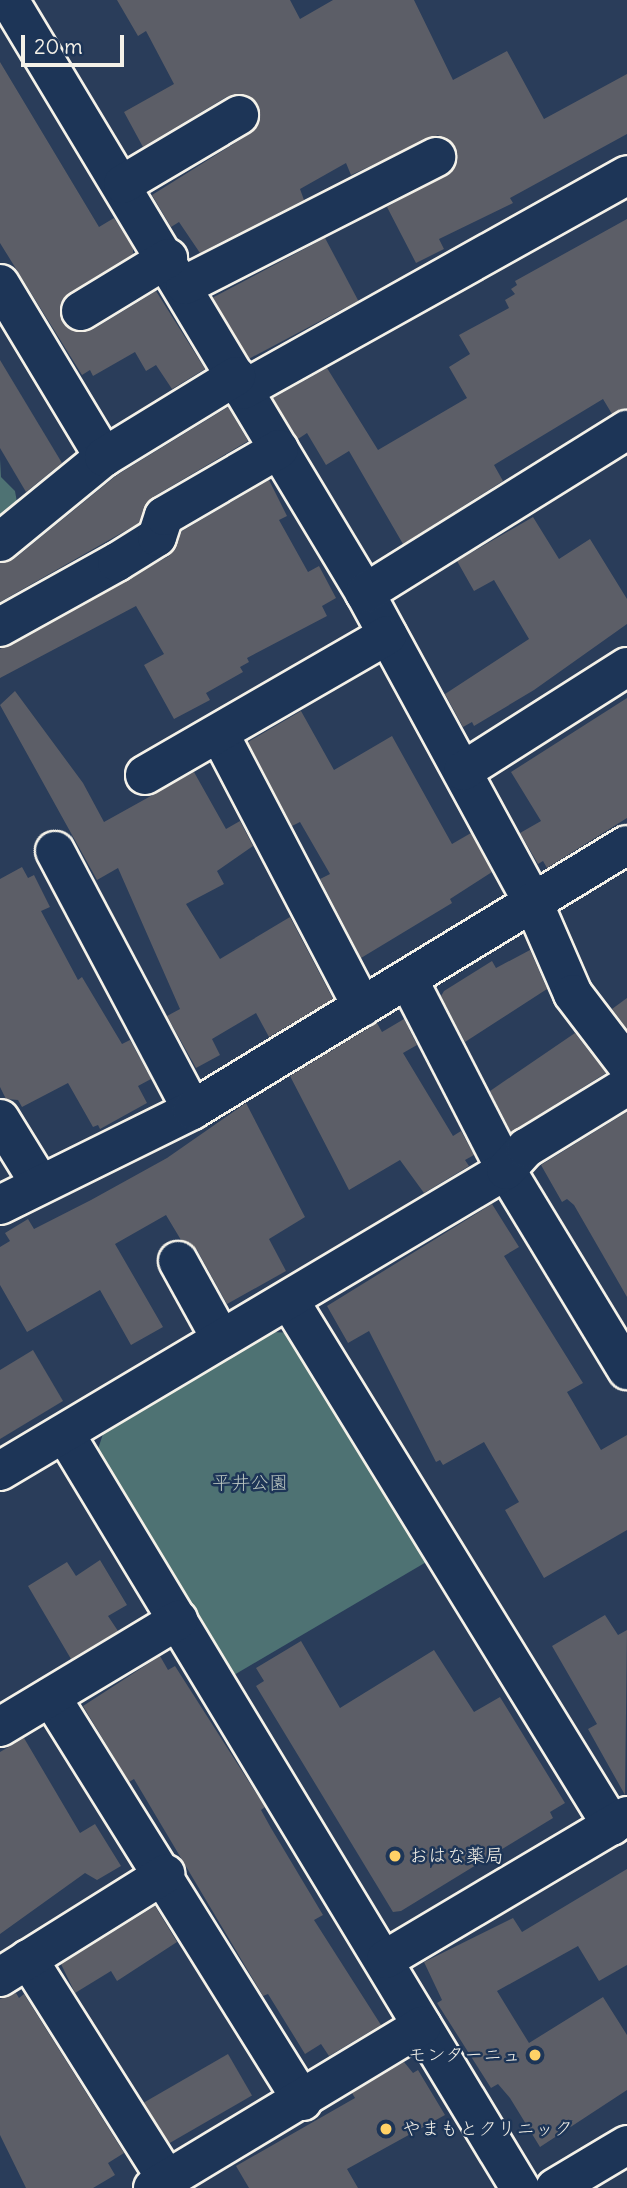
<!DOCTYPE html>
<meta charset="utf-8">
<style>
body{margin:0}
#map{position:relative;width:627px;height:2188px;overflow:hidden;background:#2a3d5a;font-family:Delius,"Klee One",sans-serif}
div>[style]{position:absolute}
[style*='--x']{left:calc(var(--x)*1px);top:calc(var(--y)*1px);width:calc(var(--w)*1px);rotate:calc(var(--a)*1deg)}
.green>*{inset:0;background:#4e7273}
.building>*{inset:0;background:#5c5e67;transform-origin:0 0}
.roads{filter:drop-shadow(2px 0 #f4f1e8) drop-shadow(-2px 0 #f4f1e8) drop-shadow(0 2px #f4f1e8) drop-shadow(0 -2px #f4f1e8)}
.minor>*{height:38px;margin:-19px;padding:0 19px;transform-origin:19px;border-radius:19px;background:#1d3557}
.dots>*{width:19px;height:19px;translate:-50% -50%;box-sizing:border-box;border:4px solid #1d3557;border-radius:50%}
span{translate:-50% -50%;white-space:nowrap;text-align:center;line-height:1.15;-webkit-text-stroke:5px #1d3557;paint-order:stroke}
.park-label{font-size:19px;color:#bac5bf}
.poi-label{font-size:19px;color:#f4f1e8}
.left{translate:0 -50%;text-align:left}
.right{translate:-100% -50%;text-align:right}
.scale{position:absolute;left:21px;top:35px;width:103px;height:32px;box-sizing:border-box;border:4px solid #f4f1e8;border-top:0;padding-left:9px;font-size:21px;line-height:24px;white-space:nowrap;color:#f4f1e8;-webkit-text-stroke:5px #1d3557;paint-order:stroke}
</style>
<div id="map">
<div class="green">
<i style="clip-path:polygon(0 459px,1px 477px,15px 491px,18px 508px,0 524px)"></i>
<i style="clip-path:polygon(273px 1332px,293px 1333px,428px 1561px,234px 1675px,98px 1449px,103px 1434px)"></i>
</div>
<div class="building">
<i style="clip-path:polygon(117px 0,290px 0,300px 19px,333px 0,414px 0,453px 80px,507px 51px,544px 119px,627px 74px,627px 134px,510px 198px,513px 203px,439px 239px,444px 249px,416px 263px,387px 207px,454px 169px,456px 148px,438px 135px,351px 175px,346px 163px,300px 189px,304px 200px,200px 253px,179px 222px,171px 227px,152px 195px,251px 133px,258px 125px,258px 104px,249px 96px,228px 96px,143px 147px,124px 112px,174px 84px,146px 31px,138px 36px)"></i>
<i style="clip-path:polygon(0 62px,99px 227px,114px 218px,133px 248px,133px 254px,69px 293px,62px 301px,62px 322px,71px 330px,92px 330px,156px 291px,205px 369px,172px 389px,156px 365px,146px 371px,135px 352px,93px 376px,90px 370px,82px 375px,0 243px)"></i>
<i style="clip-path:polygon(627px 219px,627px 408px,612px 414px,603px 399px,494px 465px,503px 481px,403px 544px,349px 451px,326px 465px,307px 433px,298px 439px,273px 398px,327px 368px,378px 450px,467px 398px,449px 367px,470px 354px,459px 335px,509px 308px,505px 300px,515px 294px,511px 289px,517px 285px,515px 281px)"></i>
<i style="left:325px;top:238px;width:71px;height:127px;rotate:62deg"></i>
<i style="clip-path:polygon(0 360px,62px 463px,26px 492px,0 448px)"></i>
<i style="clip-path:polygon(228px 407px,248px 441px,153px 497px,139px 523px,0 602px,0 563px,14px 559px,117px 475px)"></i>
<i style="clip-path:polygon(269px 480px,287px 516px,279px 520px,308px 572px,319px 566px,336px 598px,322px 606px,327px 616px,247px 658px,249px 662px,240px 667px,243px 672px,206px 693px,210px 700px,174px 719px,144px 665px,164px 654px,136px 606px,0 678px,0 649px,169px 556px,182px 531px)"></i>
<i style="clip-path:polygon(533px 517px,559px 559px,590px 539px,627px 599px,627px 624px,534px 690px,474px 726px,472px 722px,463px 727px,445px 694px,529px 639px,494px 580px,474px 591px,457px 561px)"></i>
<i style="clip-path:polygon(15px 691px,83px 783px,104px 822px,194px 772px,226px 829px,240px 821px,253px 846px,217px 871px,224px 884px,186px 904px,220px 959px,290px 917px,333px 999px,269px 1037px,256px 1013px,212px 1039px,220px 1055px,196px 1068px,167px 1016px,180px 1009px,118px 868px,97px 880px,0 705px)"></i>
<i style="clip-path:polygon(627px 698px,627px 818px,547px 868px,543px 861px,538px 864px,520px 833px,541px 821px,511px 772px)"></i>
<i style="clip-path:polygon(301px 711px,334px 770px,392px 736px,452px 844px,471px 833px,492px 872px,450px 899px,452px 903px,361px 958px,320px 879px,330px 874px,300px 822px,292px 826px,248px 742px)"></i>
<i style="clip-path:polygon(22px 867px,28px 878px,34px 875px,50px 907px,41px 911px,78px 980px,82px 977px,122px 1044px,130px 1040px,151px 1079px,138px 1086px,147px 1103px,100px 1129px,98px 1125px,93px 1127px,68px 1083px,22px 1107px,18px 1100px,6px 1099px,0 1087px,0 879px)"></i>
<i style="clip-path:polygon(530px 950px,547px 989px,465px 1042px,441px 996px,444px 991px,492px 961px,496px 968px)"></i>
<i style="clip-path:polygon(627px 998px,627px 1029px,612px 1009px)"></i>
<i style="clip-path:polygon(404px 1019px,417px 1045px,403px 1053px,453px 1136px,461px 1131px,474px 1155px,465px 1160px,469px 1166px,424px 1193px,400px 1160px,349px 1190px,290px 1076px,377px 1023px,382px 1032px)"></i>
<i style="clip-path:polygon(575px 1033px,606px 1073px,511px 1132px,490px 1091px)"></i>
<i style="clip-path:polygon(246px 1103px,305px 1217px,269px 1239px,286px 1271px,227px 1304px,197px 1250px,181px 1240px,166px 1215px,115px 1244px,163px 1327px,131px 1345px,100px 1290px,27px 1332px,0 1285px,0 1247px,10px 1241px,5px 1233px,28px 1219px,34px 1229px,91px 1200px,167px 1158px)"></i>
<i style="clip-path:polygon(627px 1112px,627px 1297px,574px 1205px,567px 1199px,562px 1202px,541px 1165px)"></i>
<i style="clip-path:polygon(492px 1204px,519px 1247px,504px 1256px,583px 1383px,567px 1392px,601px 1450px,627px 1435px,627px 1530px,544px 1578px,505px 1510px,519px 1502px,484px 1442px,443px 1465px,440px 1460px,436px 1462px,369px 1331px,348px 1343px,327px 1306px)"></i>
<i style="clip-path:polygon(33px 1350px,63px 1401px,0 1439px,0 1370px)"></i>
<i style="clip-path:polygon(100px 1560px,127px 1605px,108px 1616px,118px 1631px,71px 1659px,28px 1586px,67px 1562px,76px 1576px)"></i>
<i style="clip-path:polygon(605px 1615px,618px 1635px,627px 1630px,625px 1795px,588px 1729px,597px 1724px,552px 1646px)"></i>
<i style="clip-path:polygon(301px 1641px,340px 1708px,434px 1650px,474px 1712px,500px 1697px,565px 1803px,550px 1812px,553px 1818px,401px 1911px,393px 1912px,256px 1686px,264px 1681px,256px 1668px)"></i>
<i style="clip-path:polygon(160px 1656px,168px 1670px,175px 1666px,265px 1807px,261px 1810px,271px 1828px,323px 1915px,314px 1920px,381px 2025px,329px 2056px,321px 2044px,305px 2054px,268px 1994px,263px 1996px,134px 1779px,129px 1782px,83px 1706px)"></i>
<i style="clip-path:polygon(24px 1738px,80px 1833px,95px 1824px,121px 1866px,97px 1880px,85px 1873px,0 1934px,0 1752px)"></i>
<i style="clip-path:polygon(627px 1869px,627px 1965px,599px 1981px,578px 1946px,497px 1991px,529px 2043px,603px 1997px,627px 2035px,627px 2090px,540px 2147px,510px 2098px,498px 2084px,491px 2088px,437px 2003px,442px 2000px,424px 1962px,513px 1918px,522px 1932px)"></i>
<i style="clip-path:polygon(155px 1906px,177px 1942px,117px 1981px,111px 1971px,75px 1993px,61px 1964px)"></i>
<i style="clip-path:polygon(16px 1993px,19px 1998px,24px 1994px,124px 2153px,108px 2163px,115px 2175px,93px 2188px,26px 2188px,0 2135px,0 1999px)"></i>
<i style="left:228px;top:2054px;width:48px;height:97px;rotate:60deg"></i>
<i style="clip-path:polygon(404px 2062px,413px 2073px,418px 2070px,445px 2115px,347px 2169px,358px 2188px,249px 2188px,236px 2166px,355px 2098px,352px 2093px)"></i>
</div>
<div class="roads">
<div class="minor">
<i style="--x:9;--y:0;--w:692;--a:59.02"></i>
<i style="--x:365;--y:593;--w:352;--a:61.5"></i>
<i style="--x:533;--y:902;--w:100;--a:66.5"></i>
<i style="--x:573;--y:994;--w:89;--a:52.7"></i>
<i style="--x:123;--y:184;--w:135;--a:-30.7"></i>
<i style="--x:0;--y:284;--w:202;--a:59"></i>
<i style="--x:185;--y:285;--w:282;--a:-27"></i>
<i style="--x:81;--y:311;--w:102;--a:-31.3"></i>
<i style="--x:243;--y:390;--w:440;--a:-29.2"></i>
<i style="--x:0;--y:542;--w:134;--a:-39.3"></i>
<i style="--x:104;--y:457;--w:155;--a:-31.5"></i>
<i style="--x:365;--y:593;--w:309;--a:-31.9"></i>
<i style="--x:0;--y:627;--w:134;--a:-29.1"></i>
<i style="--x:117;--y:562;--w:47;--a:-32"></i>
<i style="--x:157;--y:537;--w:22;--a:-72"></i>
<i style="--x:164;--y:516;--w:133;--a:-30.2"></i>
<i style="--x:219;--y:733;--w:309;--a:62.4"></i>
<i style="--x:463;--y:771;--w:194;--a:-32.4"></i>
<i style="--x:145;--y:775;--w:280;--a:-30"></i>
<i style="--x:55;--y:851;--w:293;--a:62.1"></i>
<i style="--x:409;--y:981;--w:212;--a:62.8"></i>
<i style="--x:506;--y:1170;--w:234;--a:58.8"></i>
<i style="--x:0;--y:1119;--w:76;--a:58.4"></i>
<i style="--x:0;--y:1205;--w:214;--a:-26.3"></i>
<i style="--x:192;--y:1110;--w:509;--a:-31.35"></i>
<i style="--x:178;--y:1261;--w:89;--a:61.1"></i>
<i style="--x:289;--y:1300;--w:617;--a:58.45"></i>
<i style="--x:65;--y:1434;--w:881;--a:58.89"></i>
<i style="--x:0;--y:1471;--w:589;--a:-30.75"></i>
<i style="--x:506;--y:1170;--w:30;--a:-48"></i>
<i style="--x:526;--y:1148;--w:119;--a:-31.5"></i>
<i style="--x:51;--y:1697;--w:476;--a:58.1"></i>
<i style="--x:0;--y:1727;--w:208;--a:-31"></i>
<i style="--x:28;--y:1959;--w:261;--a:57.8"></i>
<i style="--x:386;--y:1959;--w:280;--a:-30.7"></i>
<i style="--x:0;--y:1977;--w:195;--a:-32"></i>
<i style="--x:153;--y:2188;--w:314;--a:-31.1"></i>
<i style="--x:555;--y:2188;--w:84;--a:-30.8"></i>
</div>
</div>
<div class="dots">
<i style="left:395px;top:1856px;background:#ffd166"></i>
<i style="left:535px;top:2055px;background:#ffd166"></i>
<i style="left:386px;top:2129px;background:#ffd166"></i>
</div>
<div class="park-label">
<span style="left:250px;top:1483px">平井公園</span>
</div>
<div class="poi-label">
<span class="left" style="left:409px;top:1856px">おはな薬局</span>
<span class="right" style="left:521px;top:2055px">モンターニュ</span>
<span class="left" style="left:402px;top:2129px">やまもとクリニック</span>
</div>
<div class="scale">20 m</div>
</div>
